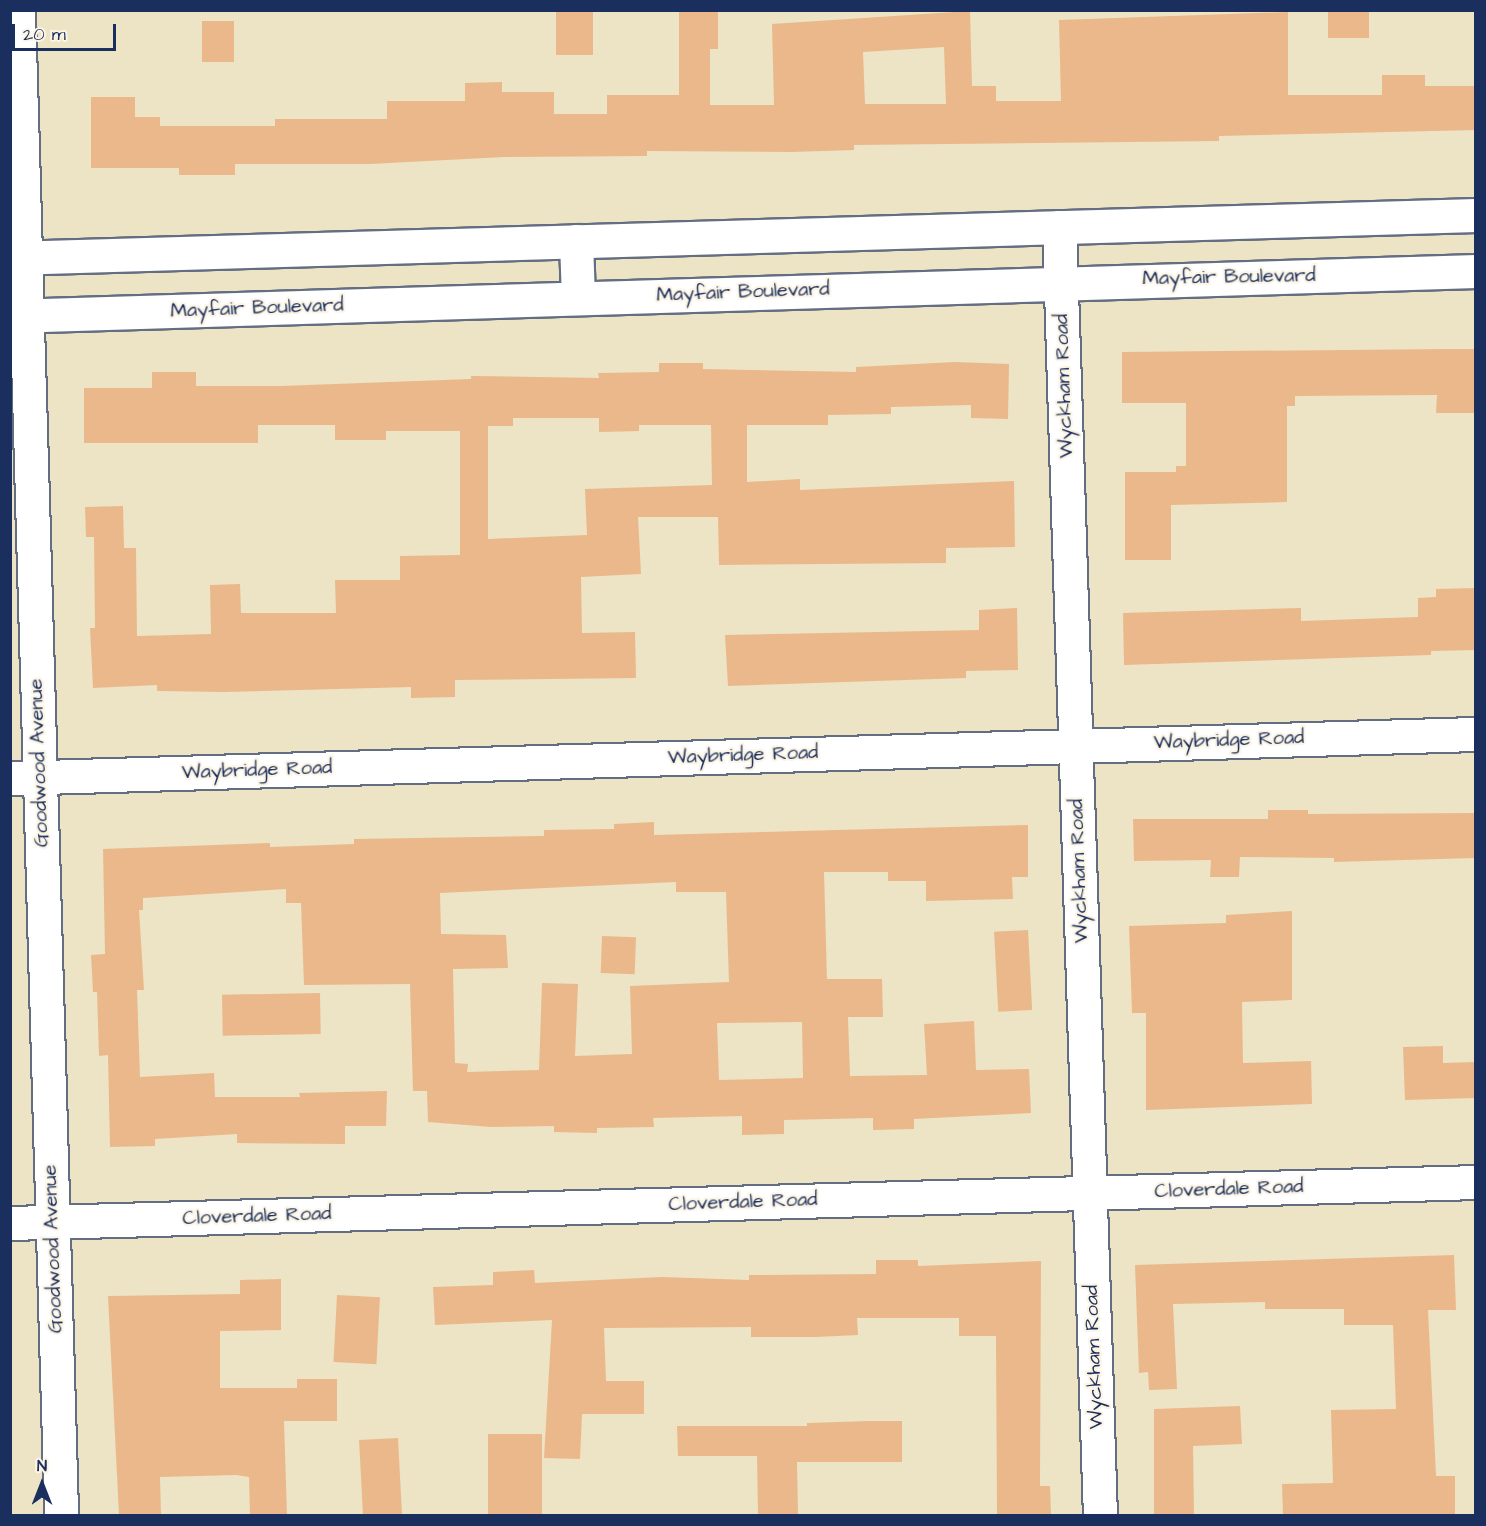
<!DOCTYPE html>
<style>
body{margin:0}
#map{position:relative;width:1486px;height:1526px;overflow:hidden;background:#ece4c4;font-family:"Architects Daughter",sans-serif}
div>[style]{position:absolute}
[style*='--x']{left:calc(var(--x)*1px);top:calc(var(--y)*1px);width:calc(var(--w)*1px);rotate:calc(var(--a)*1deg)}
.building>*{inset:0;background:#ebb88b;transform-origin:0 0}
.roads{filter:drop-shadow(2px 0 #646e82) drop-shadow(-2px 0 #646e82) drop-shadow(0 2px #646e82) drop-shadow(0 -2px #646e82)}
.minor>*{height:33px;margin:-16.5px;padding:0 16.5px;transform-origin:16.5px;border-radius:16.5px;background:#fff}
span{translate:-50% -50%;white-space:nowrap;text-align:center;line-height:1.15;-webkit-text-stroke:4.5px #fcf5e5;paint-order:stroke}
.street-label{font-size:20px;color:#1b2f5e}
.frame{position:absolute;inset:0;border:12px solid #1b2f5e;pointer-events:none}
.north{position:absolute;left:12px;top:1454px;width:60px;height:60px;-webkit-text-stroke:4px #fcf5e5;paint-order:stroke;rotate:0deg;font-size:16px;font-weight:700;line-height:24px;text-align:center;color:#1b2f5e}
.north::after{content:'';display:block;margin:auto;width:21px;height:27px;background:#1b2f5e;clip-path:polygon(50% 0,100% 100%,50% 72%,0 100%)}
.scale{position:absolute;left:12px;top:24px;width:104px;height:27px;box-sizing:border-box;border:3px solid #1b2f5e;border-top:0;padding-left:8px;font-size:18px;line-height:21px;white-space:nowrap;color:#1b2f5e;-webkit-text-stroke:4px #fcf5e5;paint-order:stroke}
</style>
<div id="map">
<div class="building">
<i style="left:556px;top:10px;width:37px;height:45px"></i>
<i style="clip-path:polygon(evenodd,679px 10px,718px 10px,718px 49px,710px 49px,710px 105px,774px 105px,772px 24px,970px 11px,972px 86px,996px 86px,996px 101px,1061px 101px,1059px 20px,1288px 12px,1288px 95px,1382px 95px,1382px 75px,1425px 75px,1425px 86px,1476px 86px,1476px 130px,1219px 136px,1219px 141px,854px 145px,854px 150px,791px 152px,647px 151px,647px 156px,504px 157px,370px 164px,235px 164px,235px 175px,179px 175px,179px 168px,91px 168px,91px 97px,135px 97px,135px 117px,160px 117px,160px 126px,275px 126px,275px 119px,387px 119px,387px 101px,465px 101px,465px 83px,502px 82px,502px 92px,554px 92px,554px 114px,607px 114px,607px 95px,679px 95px,679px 10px,944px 47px,946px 104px,865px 104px,863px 52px,944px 47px)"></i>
<i style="left:1328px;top:10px;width:41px;height:28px"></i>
<i style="left:202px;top:21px;width:32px;height:41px"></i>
<i style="clip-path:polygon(1448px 349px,1476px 349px,1476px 413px,1436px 413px,1437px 395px,1295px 396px,1295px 406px,1287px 406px,1287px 502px,1171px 505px,1171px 560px,1125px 560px,1125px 472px,1176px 472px,1176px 466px,1186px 466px,1186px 403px,1122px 403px,1122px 352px)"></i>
<i style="clip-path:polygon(evenodd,955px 362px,1009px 364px,1008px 419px,971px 418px,971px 405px,891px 407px,891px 414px,828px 415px,828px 425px,747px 425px,747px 482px,800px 479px,800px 490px,1014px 481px,1015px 547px,946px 548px,946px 563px,719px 565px,718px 517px,638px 517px,641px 574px,581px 577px,582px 633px,635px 632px,636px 678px,455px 680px,455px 697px,411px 698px,411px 687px,224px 692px,157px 691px,157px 685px,93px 688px,90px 628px,95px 628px,94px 537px,86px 537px,85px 507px,123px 506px,124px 548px,136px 548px,137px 636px,211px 634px,210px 585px,240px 584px,241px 613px,336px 613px,335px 580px,400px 580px,400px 556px,460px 555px,460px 431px,386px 431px,386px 440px,335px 440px,335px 425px,258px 425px,258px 443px,84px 443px,84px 388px,152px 388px,152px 372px,196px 372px,196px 386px,281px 386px,471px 379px,471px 376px,599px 378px,598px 373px,659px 372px,659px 363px,703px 363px,703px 369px,856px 372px,856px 367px,955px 362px,513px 418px,599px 418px,599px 432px,639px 431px,639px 425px,711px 425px,712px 485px,585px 489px,587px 535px,488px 539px,488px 426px,513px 426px,513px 418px)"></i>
<i style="clip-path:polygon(1476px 588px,1476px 650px,1431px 651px,1431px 655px,1124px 665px,1123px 613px,1301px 608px,1301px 621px,1418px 617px,1418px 598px,1436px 597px,1436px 589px)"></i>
<i style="clip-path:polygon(1017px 608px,1018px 670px,966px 671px,966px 678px,728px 686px,725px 635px,979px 630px,979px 610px)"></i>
<i style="clip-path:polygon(1268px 810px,1308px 810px,1308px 814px,1476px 813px,1476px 858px,1334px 862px,1334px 858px,1240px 857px,1239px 877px,1210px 877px,1211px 860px,1134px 861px,1133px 819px,1268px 819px)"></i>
<i style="clip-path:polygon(evenodd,654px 822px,654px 835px,1028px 825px,1028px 877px,1012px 877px,1013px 899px,926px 901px,926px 881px,888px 881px,888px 872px,824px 872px,827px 979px,882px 979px,883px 1017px,848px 1017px,850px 1076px,927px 1075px,924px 1024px,974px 1021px,976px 1070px,1029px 1069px,1031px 1113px,914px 1119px,914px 1129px,873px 1130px,873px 1118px,784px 1120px,784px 1134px,742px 1135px,742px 1116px,653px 1118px,654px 1127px,597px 1128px,597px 1133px,554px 1132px,554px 1126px,491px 1127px,428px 1122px,427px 1091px,413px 1091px,410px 984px,304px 985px,301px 903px,286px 903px,286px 889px,143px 898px,143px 910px,139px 910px,144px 990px,137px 990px,140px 1077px,214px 1073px,215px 1097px,300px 1097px,299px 1093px,387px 1091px,386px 1126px,345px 1126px,345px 1144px,237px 1143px,237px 1134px,155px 1139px,155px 1146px,110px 1147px,108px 1055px,99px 1056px,97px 992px,93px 992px,91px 955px,105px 954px,103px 849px,270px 843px,270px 847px,354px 844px,354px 839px,544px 836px,544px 830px,614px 829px,614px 824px,654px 822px,676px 882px,676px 892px,726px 892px,729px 982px,630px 986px,632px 1054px,575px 1056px,578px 984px,542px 983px,539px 1070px,467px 1072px,468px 1064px,455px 1063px,453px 969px,508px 968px,506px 935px,441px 934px,440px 893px,676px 882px,654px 822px,802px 1022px,803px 1078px,719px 1080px,717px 1023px,802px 1022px)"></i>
<i style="clip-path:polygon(1292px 911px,1292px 1000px,1242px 1002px,1243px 1063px,1311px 1061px,1312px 1104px,1146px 1110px,1146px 1013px,1132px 1013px,1129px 926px,1226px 923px,1226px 915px)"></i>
<i style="left:1028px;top:930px;width:80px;height:34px;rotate:87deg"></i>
<i style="left:602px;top:936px;width:34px;height:37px;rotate:2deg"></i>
<i style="left:320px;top:993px;width:41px;height:98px;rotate:89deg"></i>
<i style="clip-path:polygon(1443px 1046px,1443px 1063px,1476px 1062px,1476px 1098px,1405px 1100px,1403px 1047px)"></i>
<i style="clip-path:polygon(1454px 1255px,1456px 1310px,1428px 1310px,1436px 1476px,1455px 1476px,1455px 1515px,1283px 1515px,1282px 1484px,1333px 1483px,1331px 1410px,1396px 1409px,1393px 1325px,1344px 1325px,1344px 1309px,1265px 1309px,1265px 1302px,1173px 1304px,1177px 1389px,1149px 1390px,1148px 1372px,1139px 1373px,1135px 1265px)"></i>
<i style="clip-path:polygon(876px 1260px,918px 1260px,918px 1266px,1041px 1261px,1040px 1486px,1050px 1486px,1051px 1515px,997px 1515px,996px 1336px,959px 1336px,959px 1318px,857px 1318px,858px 1335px,816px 1337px,751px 1337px,751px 1327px,604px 1328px,606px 1381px,644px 1381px,644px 1414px,582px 1414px,580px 1459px,544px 1458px,552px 1320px,435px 1325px,433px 1287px,493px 1285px,493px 1272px,534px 1270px,535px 1283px,662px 1277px,749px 1280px,749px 1275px,876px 1274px)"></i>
<i style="clip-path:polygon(281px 1279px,281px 1330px,220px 1331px,220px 1388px,297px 1388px,297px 1379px,337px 1379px,337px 1421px,284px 1421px,287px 1515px,250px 1515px,249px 1477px,236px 1475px,160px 1477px,161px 1515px,119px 1515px,108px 1296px,240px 1294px,240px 1280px)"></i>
<i style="left:337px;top:1295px;width:43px;height:67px;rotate:3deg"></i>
<i style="clip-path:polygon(1240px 1406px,1242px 1444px,1193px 1446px,1194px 1515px,1154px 1515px,1154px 1409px)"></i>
<i style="clip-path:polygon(869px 1421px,902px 1421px,902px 1462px,797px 1462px,798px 1515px,758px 1515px,757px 1456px,678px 1456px,677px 1426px,807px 1426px,807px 1423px)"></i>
<i style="left:488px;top:1434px;width:54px;height:81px"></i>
<i style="left:398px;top:1438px;width:77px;height:39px;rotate:87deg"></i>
</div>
<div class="roads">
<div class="minor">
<i style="--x:18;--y:10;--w:1507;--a:88.36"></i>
<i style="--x:1059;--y:227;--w:1290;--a:88.18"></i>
<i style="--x:576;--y:241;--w:56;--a:88"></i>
<i style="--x:10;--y:258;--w:1467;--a:-1.68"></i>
<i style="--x:10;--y:316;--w:1467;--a:-1.76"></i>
<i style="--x:10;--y:778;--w:1467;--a:-1.72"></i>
<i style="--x:10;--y:1223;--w:1467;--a:-1.6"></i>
</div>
</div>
<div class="street-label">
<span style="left:1229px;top:277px;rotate:-1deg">Mayfair Boulevard</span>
<span style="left:743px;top:292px;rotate:-2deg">Mayfair Boulevard</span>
<span style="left:257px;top:308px;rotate:-2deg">Mayfair Boulevard</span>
<span style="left:1064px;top:386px;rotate:-92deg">Wyckham Road</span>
<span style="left:1229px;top:740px;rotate:-2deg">Waybridge Road</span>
<span style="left:743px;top:755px;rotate:-2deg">Waybridge Road</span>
<span style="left:39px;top:763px;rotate:-92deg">Goodwood Avenue</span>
<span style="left:257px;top:770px;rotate:-2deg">Waybridge Road</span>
<span style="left:1079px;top:871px;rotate:-92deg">Wyckham Road</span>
<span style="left:1229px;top:1189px;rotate:-2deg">Cloverdale Road</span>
<span style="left:743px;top:1202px;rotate:-2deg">Cloverdale Road</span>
<span style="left:257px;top:1216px;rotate:-2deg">Cloverdale Road</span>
<span style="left:53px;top:1249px;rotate:-92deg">Goodwood Avenue</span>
<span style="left:1094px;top:1357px;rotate:-92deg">Wyckham Road</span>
</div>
<div class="frame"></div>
<div class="north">N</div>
<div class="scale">20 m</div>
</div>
